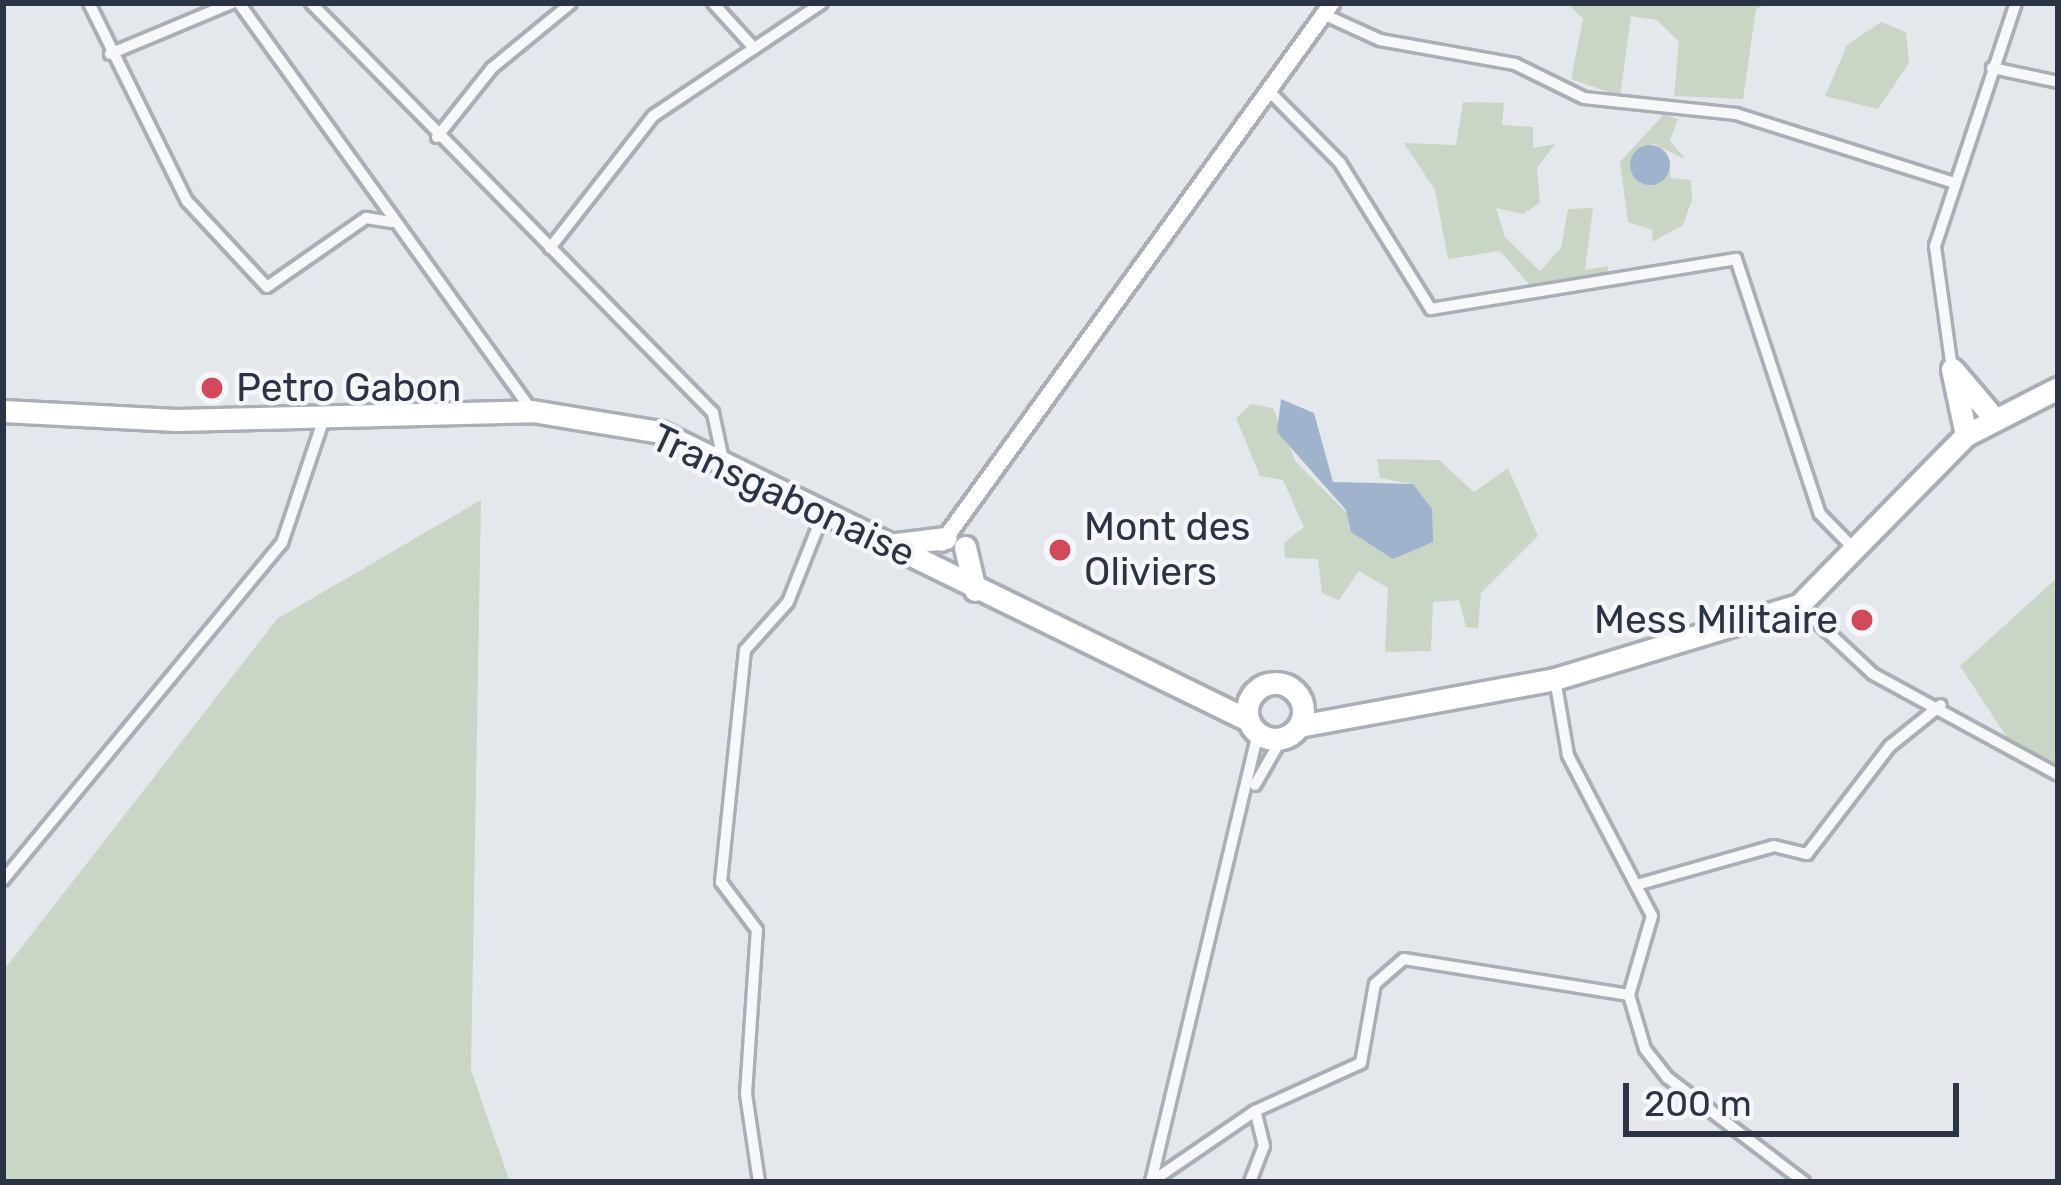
<!DOCTYPE html>
<style>
body{margin:0}
#map{position:relative;width:2061px;height:1185px;overflow:hidden;background:#e4e7ec;font-family:Rubik,sans-serif}
div>[style]{position:absolute}
[style*='--x']{left:calc(var(--x)*1px);top:calc(var(--y)*1px);width:calc(var(--w)*1px);rotate:calc(var(--a)*1deg)}
.green>*{inset:0;background:#c9d6c5}
.water>*{inset:0;background:#9fb4cc}
.round{border-radius:50%}
.roads{filter:drop-shadow(3px 0 #a9aeb7) drop-shadow(-3px 0 #a9aeb7) drop-shadow(0 3px #a9aeb7) drop-shadow(0 -3px #a9aeb7)}
.street>*{height:10px;margin:-5px;padding:0 5px;transform-origin:5px;border-radius:5px;background:#f7f8fa}
.secondary>*{height:15px;margin:-7.5px;padding:0 7.5px;transform-origin:7.5px;border-radius:7.5px;background:#fff}
.highway>*{height:21px;margin:-10.5px;padding:0 10.5px;transform-origin:10.5px;border-radius:10.5px;background:#fff}
.highway>.ring{margin:-10.5px;padding:0;box-sizing:content-box;background:none;border:21px solid #fff;border-radius:50%}
.dots>*{width:33px;height:33px;translate:-50% -50%;box-sizing:border-box;border:6px solid #f4f6f9;border-radius:50%}
span{translate:-50% -50%;white-space:nowrap;text-align:center;line-height:1.15;-webkit-text-stroke:9px #f4f6f9;paint-order:stroke}
.poi-label{font-size:39px;color:#2b3445}
.left{translate:0 -50%;text-align:left}
.right{translate:-100% -50%;text-align:right}
.street-label{font-size:39px;color:#2b3445}
.frame{position:absolute;inset:0;border:6px solid #2b3445;pointer-events:none}
.scale{position:absolute;left:1623px;top:1083px;width:336px;height:54px;box-sizing:border-box;border:6px solid #2b3445;border-top:0;padding-left:15px;font-size:36px;line-height:42px;white-space:nowrap;color:#2b3445;-webkit-text-stroke:9px #f4f6f9;paint-order:stroke}
</style>
<div id="map">
<div class="green">
<i style="clip-path:polygon(1567px 3px,1767px 3px,1756px 9px,1743px 99px,1674px 96px,1679px 42px,1657px 20px,1631px 16px,1620px 96px,1571px 79px,1583px 19px)"></i>
<i style="clip-path:polygon(1881px 22px,1906px 32px,1909px 63px,1878px 109px,1825px 96px,1847px 45px)"></i>
<i style="clip-path:polygon(1463px 102px,1504px 103px,1502px 125px,1533px 127px,1533px 148px,1555px 144px,1537px 168px,1540px 203px,1523px 214px,1496px 208px,1505px 237px,1540px 271px,1561px 248px,1568px 209px,1593px 208px,1585px 270px,1608px 266px,1608px 279px,1534px 290px,1500px 251px,1448px 259px,1435px 190px,1404px 143px,1456px 145px)"></i>
<i style="clip-path:polygon(1664px 114px,1678px 119px,1670px 140px,1685px 159px,1652px 143px,1660px 181px,1668px 164px,1671px 178px,1691px 180px,1692px 200px,1683px 225px,1652px 242px,1653px 230px,1628px 222px,1620px 162px)"></i>
<i style="clip-path:polygon(1251px 404px,1273px 408px,1296px 462px,1393px 559px,1412px 484px,1380px 478px,1377px 459px,1439px 460px,1474px 492px,1508px 468px,1538px 536px,1481px 593px,1478px 628px,1466px 627px,1459px 600px,1433px 602px,1431px 651px,1385px 652px,1388px 588px,1359px 571px,1339px 600px,1322px 593px,1318px 559px,1285px 558px,1284px 543px,1304px 527px,1283px 480px,1260px 476px,1252px 457px,1236px 418px)"></i>
<i style="clip-path:polygon(481px 500px,471px 1070px,510px 1182px,3px 1182px,3px 971px,277px 619px)"></i>
<i style="clip-path:polygon(2058px 577px,2058px 764px,2010px 742px,1960px 666px)"></i>
</div>
<div class="water">
<i class="round" style="left:1630px;top:145px;width:40px;height:40px"></i>
<i style="clip-path:polygon(1281px 399px,1314px 413px,1333px 482px,1413px 484px,1432px 509px,1433px 542px,1393px 559px,1351px 532px,1346px 510px,1277px 432px)"></i>
</div>
<div class="roads">
<div class="street">
<i style="--x:89;--y:3;--w:221;--a:63.7"></i>
<i style="--x:187;--y:201;--w:117;--a:47.1"></i>
<i style="--x:267;--y:287;--w:121;--a:-34.9"></i>
<i style="--x:366;--y:218;--w:26;--a:9"></i>
<i style="--x:239;--y:3;--w:499;--a:54.3"></i>
<i style="--x:311;--y:3;--w:574;--a:45.56"></i>
<i style="--x:713;--y:413;--w:48;--a:78"></i>
<i style="--x:713;--y:3;--w:61;--a:47.7"></i>
<i style="--x:1323;--y:14;--w:63;--a:24.5"></i>
<i style="--x:1380;--y:40;--w:137;--a:10.1"></i>
<i style="--x:1515;--y:64;--w:77;--a:26.2"></i>
<i style="--x:1584;--y:98;--w:153;--a:6"></i>
<i style="--x:1736;--y:114;--w:230;--a:17.5"></i>
<i style="--x:110;--y:54;--w:132;--a:-22.7"></i>
<i style="--x:1992;--y:68;--w:67;--a:12"></i>
<i style="--x:1271;--y:93;--w:98;--a:45.4"></i>
<i style="--x:1340;--y:163;--w:172;--a:58.1"></i>
<i style="--x:1431;--y:309;--w:309;--a:-9.3"></i>
<i style="--x:1736;--y:259;--w:268;--a:71.8"></i>
<i style="--x:1820;--y:514;--w:52;--a:45.8"></i>
<i style="--x:437;--y:137;--w:88;--a:-51.4"></i>
<i style="--x:492;--y:68;--w:102;--a:-39.4"></i>
<i style="--x:550;--y:248;--w:167;--a:-52"></i>
<i style="--x:653;--y:116;--w:203;--a:-33.8"></i>
<i style="--x:1952;--y:369;--w:124;--a:-97.9"></i>
<i style="--x:1935;--y:246;--w:256;--a:-71.6"></i>
<i style="--x:1799;--y:605;--w:101;--a:43"></i>
<i style="--x:1873;--y:674;--w:211;--a:28.6"></i>
<i style="--x:1255;--y:785;--w:54;--a:-60.1"></i>
<i style="--x:3;--y:880;--w:438;--a:-50.4"></i>
<i style="--x:282;--y:543;--w:135;--a:-71.4"></i>
<i style="--x:1640;--y:884;--w:139;--a:-15.8"></i>
<i style="--x:1774;--y:846;--w:34;--a:14"></i>
<i style="--x:1807;--y:854;--w:136;--a:-52.5"></i>
<i style="--x:1890;--y:746;--w:65;--a:-38.8"></i>
<i style="--x:1629;--y:995;--w:56;--a:73.5"></i>
<i style="--x:1645;--y:1049;--w:37;--a:52"></i>
<i style="--x:1668;--y:1078;--w:171;--a:37.4"></i>
<i style="--x:759;--y:1182;--w:89;--a:-98.4"></i>
<i style="--x:746;--y:1094;--w:164;--a:-86.2"></i>
<i style="--x:757;--y:930;--w:60;--a:-126.9"></i>
<i style="--x:721;--y:882;--w:233;--a:-84.1"></i>
<i style="--x:745;--y:650;--w:64;--a:-48.1"></i>
<i style="--x:788;--y:602;--w:95;--a:-68.3"></i>
<i style="--x:1151;--y:1182;--w:126;--a:-34.3"></i>
<i style="--x:1255;--y:1111;--w:116;--a:-24.4"></i>
<i style="--x:1361;--y:1063;--w:80;--a:-80"></i>
<i style="--x:1375;--y:984;--w:38;--a:-41"></i>
<i style="--x:1404;--y:959;--w:228;--a:9.1"></i>
<i style="--x:1629;--y:995;--w:82;--a:-73.8"></i>
<i style="--x:1652;--y:916;--w:182;--a:-117.6"></i>
<i style="--x:1568;--y:755;--w:77;--a:-99.7"></i>
<i style="--x:1151;--y:1182;--w:462;--a:-76.6"></i>
<i style="--x:1250;--y:1182;--w:39;--a:-69"></i>
<i style="--x:1264;--y:1146;--w:36;--a:-104"></i>
</div>
<div class="secondary">
<i style="--x:941;--y:543;--w:666;--a:-54.16"></i>
</div>
<div class="highway">
<i style="--x:1952;--y:369;--w:67;--a:78"></i>
<i style="--x:1954;--y:371;--w:60;--a:49.7"></i>
<i style="--x:3;--y:411;--w:173;--a:3"></i>
<i style="--x:176;--y:420;--w:356;--a:-1.4"></i>
<i style="--x:532;--y:411;--w:130;--a:9.3"></i>
<i style="--x:660;--y:432;--w:655;--a:26.1"></i>
<i style="--x:887;--y:545;--w:59;--a:-6.8"></i>
<i style="--x:965;--y:547;--w:44;--a:76.9"></i>
<i class="ring" style="left:1247px;top:683px;width:35px;height:35px"></i>
<i style="--x:1299;--y:726;--w:260;--a:-10.4"></i>
<i style="--x:1555;--y:679;--w:255;--a:-16.9"></i>
<i style="--x:1799;--y:605;--w:238;--a:-45.5"></i>
<i style="--x:1966;--y:435;--w:103;--a:-27.1"></i>
</div>
</div>
<div class="dots">
<i style="left:212px;top:388px;background:#d1495b"></i>
<i style="left:1060px;top:550px;background:#d1495b"></i>
<i style="left:1862px;top:620px;background:#d1495b"></i>
</div>
<div class="poi-label">
<span class="left" style="left:236px;top:388px">Petro Gabon</span>
<span class="left" style="left:1084px;top:550px">Mont des<br>Oliviers</span>
<span class="right" style="left:1838px;top:620px">Mess Militaire</span>
</div>
<div class="street-label">
<span style="left:783px;top:496px;rotate:25deg">Transgabonaise</span>
</div>
<div class="frame"></div>
<div class="scale">200 m</div>
</div>
